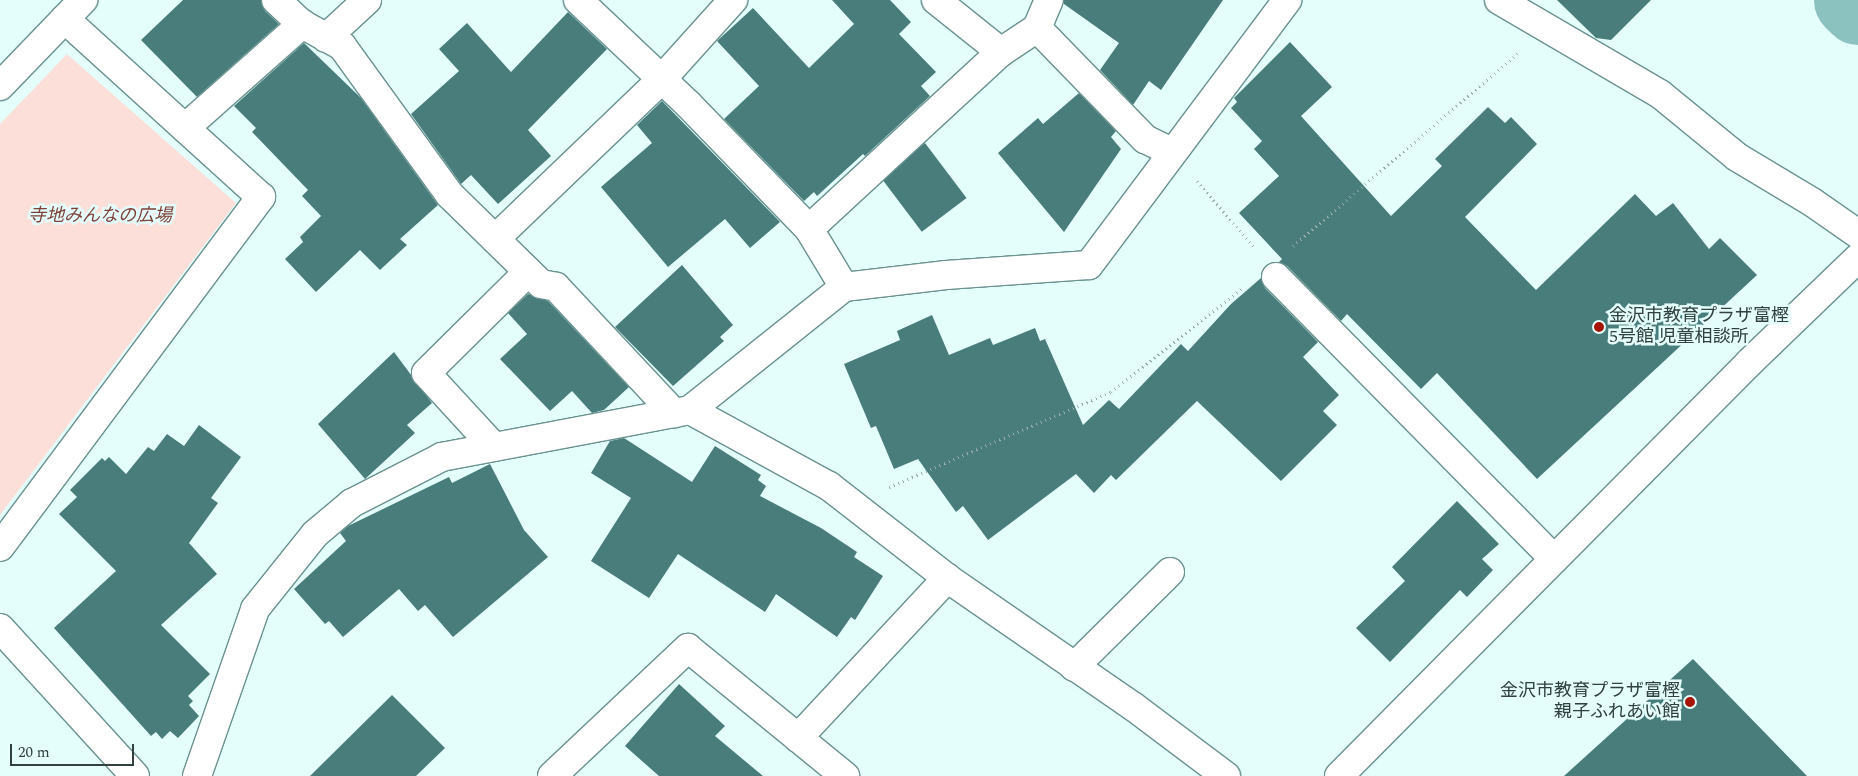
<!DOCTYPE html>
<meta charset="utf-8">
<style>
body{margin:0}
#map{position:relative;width:1858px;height:776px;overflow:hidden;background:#e4fefc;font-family:Spectral,"Noto Sans JP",serif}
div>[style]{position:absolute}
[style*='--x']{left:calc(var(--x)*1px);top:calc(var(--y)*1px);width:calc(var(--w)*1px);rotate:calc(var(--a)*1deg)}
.green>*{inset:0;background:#fcdfd9}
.river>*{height:75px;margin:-37.5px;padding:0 37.5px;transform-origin:37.5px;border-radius:37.5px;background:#8bc2bf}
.building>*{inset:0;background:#487d7b;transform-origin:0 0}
.path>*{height:3px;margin-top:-1.5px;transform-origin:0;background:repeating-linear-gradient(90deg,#98aeac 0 1px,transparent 0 5px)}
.roads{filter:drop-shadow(1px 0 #699290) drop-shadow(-1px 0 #699290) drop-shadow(0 1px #699290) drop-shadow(0 -1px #699290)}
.street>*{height:28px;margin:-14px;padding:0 14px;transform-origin:14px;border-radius:14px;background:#fff}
.dots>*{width:14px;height:14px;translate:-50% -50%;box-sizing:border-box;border:2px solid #e4fefc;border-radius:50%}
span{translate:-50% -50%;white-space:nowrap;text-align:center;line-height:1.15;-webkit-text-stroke:5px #e4fefc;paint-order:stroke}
.park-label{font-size:18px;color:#7f4137;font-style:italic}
.poi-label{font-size:18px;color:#304140}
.left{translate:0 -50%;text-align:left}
.right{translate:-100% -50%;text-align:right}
.scale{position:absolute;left:10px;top:744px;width:124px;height:22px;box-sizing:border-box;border:2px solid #304140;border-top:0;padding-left:6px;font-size:15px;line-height:18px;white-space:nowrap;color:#304140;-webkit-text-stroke:4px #e4fefc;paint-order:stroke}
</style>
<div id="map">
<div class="green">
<i style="clip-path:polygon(67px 54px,236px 203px,0 515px,0 124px)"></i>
</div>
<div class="river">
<i style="--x:1851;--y:0;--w:10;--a:45"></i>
</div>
<div class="building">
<i style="clip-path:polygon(183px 0,261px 0,265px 11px,279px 24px,197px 97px,141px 40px)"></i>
<i style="clip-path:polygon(832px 0,890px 0,911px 22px,899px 34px,936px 72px,921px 86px,930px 96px,865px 156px,863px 154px,817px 196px,814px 192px,804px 201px,724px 119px,759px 86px,717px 41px,753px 8px,809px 68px,854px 24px)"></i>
<i style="clip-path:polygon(1064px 0,1223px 0,1161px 90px,1149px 81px,1133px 105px,1100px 70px,1119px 43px,1064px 4px)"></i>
<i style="clip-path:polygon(1557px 0,1651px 0,1611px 40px,1596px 38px)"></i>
<i style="clip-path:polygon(568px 12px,607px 49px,528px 130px,551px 156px,498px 204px,471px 175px,461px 184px,411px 114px,459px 71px,439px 49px,467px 23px,511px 72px)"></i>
<i style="clip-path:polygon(1290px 42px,1332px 87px,1301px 116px,1391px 216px,1442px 166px,1435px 159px,1488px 107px,1505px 123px,1511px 117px,1537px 144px,1465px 217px,1536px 290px,1635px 194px,1656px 216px,1673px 203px,1709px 249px,1720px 238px,1757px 275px,1537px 479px,1437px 373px,1421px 389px,1347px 314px,1341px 321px,1287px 266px,1279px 262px,1282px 259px,1239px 213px,1279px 176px,1254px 149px,1262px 141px,1231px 108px,1237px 102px,1234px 98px)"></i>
<i style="clip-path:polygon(304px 43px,361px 98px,438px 205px,400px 239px,407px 245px,380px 270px,360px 250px,316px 292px,285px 259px,303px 242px,300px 237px,321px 216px,302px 196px,308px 190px,252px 132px,256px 128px,234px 106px)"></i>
<i style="clip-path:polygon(1079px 93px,1116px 131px,1111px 137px,1121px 149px,1064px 232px,998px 153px,1038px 118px,1043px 124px)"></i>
<i style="clip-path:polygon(662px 101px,780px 222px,750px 248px,725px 219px,668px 267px,601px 187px,652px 143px,637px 125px)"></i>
<i style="left:925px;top:143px;width:69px;height:56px;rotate:53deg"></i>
<i style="clip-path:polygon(682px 265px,733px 325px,720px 337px,724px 341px,673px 386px,615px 327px)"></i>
<i style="clip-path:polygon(1261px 278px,1265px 288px,1318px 342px,1303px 357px,1339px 395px,1323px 411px,1337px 425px,1281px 481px,1197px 401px,1116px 480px,1111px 475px,1094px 493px,1076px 474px,988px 540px,963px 506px,956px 512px,918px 459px,894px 469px,876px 426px,871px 428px,844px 364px,900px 340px,897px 331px,932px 315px,949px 355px,990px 338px,993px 345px,1035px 328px,1040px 341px,1045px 339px,1083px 425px,1109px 400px,1119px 409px,1181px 344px,1188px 351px,1231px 304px)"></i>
<i style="clip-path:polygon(528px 294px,548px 301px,629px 387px,604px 410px,592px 413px,572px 391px,550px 411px,500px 359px,527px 334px,508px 313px)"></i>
<i style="clip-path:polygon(394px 352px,432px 403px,407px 425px,415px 433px,365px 479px,318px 424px)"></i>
<i style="clip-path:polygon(199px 425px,241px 457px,211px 498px,218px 503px,189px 543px,217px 574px,161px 625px,210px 674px,188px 696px,193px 701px,189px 705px,199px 716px,178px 738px,170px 731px,162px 739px,156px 732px,151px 736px,54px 628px,116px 571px,59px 514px,77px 497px,70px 490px,102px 458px,105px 461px,109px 457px,126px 474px,148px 447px,154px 451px,167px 434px,184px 446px)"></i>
<i style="clip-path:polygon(624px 438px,692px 482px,715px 446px,761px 475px,758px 480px,766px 486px,760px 496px,821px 528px,857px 552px,854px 557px,883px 576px,855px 620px,851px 617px,837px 637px,776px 594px,765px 612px,678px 554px,649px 598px,591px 561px,631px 498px,591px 473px,610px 441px)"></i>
<i style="clip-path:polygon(490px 464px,524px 530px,548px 557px,453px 637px,425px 605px,418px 611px,399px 589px,343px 637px,329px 621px,325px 624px,294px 589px,346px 541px,340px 533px,348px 526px,449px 477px,452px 483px)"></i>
<i style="clip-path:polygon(1457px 501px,1499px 544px,1482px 559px,1493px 570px,1467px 597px,1460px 590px,1390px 662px,1356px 628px,1405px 581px,1392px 567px)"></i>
<i style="clip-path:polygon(1693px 659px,1807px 776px,1564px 776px)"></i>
<i style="clip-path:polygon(679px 684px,725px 726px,715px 736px,763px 776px,659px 776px,625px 746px)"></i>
<i style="clip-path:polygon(392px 695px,445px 748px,416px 776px,310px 776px)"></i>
</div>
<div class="path">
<i style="--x:1197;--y:181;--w:89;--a:49.1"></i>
<i style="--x:1293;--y:246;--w:296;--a:-40.6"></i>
<i style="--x:889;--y:487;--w:241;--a:-23.2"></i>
<i style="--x:1111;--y:392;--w:167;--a:-38.4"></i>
</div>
<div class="roads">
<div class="street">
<i style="--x:276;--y:0;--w:35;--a:43"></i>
<i style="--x:302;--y:24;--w:46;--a:28.8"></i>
<i style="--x:342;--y:46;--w:184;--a:54.1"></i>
<i style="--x:450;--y:195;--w:127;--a:44.4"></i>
<i style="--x:541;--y:284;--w:15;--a:11"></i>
<i style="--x:556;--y:287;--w:173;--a:46.9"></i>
<i style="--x:578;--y:0;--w:151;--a:43.4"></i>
<i style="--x:688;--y:104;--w:174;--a:45.9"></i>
<i style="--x:936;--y:0;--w:83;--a:38.7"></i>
<i style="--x:1499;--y:0;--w:186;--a:30.3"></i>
<i style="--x:1660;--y:94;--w:99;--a:39.3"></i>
<i style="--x:1737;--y:157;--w:87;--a:31"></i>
<i style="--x:1812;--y:202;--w:56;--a:34.8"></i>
<i style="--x:1037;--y:28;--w:155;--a:45.8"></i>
<i style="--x:1145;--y:139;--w:30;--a:26"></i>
<i style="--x:326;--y:38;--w:56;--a:-42.8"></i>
<i style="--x:0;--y:86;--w:120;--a:-46"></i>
<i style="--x:185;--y:128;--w:157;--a:-41.6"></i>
<i style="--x:495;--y:239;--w:230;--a:-43.8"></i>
<i style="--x:661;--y:80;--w:108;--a:-48"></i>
<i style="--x:1276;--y:277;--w:396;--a:45.4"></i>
<i style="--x:844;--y:287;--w:68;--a:-121.1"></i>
<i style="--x:809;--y:229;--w:261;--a:-42.7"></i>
<i style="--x:1001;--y:52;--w:43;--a:-33.7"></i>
<i style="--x:1037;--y:28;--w:30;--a:-67"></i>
<i style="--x:690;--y:410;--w:158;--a:28.7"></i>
<i style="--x:829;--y:486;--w:150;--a:37.9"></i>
<i style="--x:947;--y:578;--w:227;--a:34.6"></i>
<i style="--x:1134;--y:707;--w:115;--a:36.9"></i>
<i style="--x:494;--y:447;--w:100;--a:-132.6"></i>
<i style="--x:426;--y:373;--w:144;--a:-44.7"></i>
<i style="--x:0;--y:547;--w:437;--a:-53.3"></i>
<i style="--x:261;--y:197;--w:265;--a:-137.8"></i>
<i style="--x:0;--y:628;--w:200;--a:47.6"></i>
<i style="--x:1074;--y:667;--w:135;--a:-44.7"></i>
<i style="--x:798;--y:738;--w:219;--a:-47"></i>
<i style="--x:197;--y:776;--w:177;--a:-70.8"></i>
<i style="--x:255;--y:609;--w:96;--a:-51.3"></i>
<i style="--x:315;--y:534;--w:48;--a:-40"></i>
<i style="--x:352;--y:503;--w:101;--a:-27.1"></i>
<i style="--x:442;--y:457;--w:252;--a:-10.7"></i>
<i style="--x:690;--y:410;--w:197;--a:-38.6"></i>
<i style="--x:844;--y:287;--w:103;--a:-6.7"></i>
<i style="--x:946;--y:275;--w:143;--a:-4"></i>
<i style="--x:1089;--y:265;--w:331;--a:-53.2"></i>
<i style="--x:552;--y:776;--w:187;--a:-43.3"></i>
<i style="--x:688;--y:648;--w:203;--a:39.2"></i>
<i style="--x:1339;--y:776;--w:583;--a:-45.21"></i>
<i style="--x:1750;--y:362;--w:150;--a:-43.9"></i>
</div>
</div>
<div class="dots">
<i style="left:1599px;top:327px;background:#a61303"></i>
<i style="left:1690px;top:702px;background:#a61303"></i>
</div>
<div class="park-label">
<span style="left:100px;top:216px">寺地みんなの広場</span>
</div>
<div class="poi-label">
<span class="left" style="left:1609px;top:327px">金沢市教育プラザ富樫<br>5号館 児童相談所</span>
<span class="right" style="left:1680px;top:702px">金沢市教育プラザ富樫<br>親子ふれあい館</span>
</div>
<div class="scale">20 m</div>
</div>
